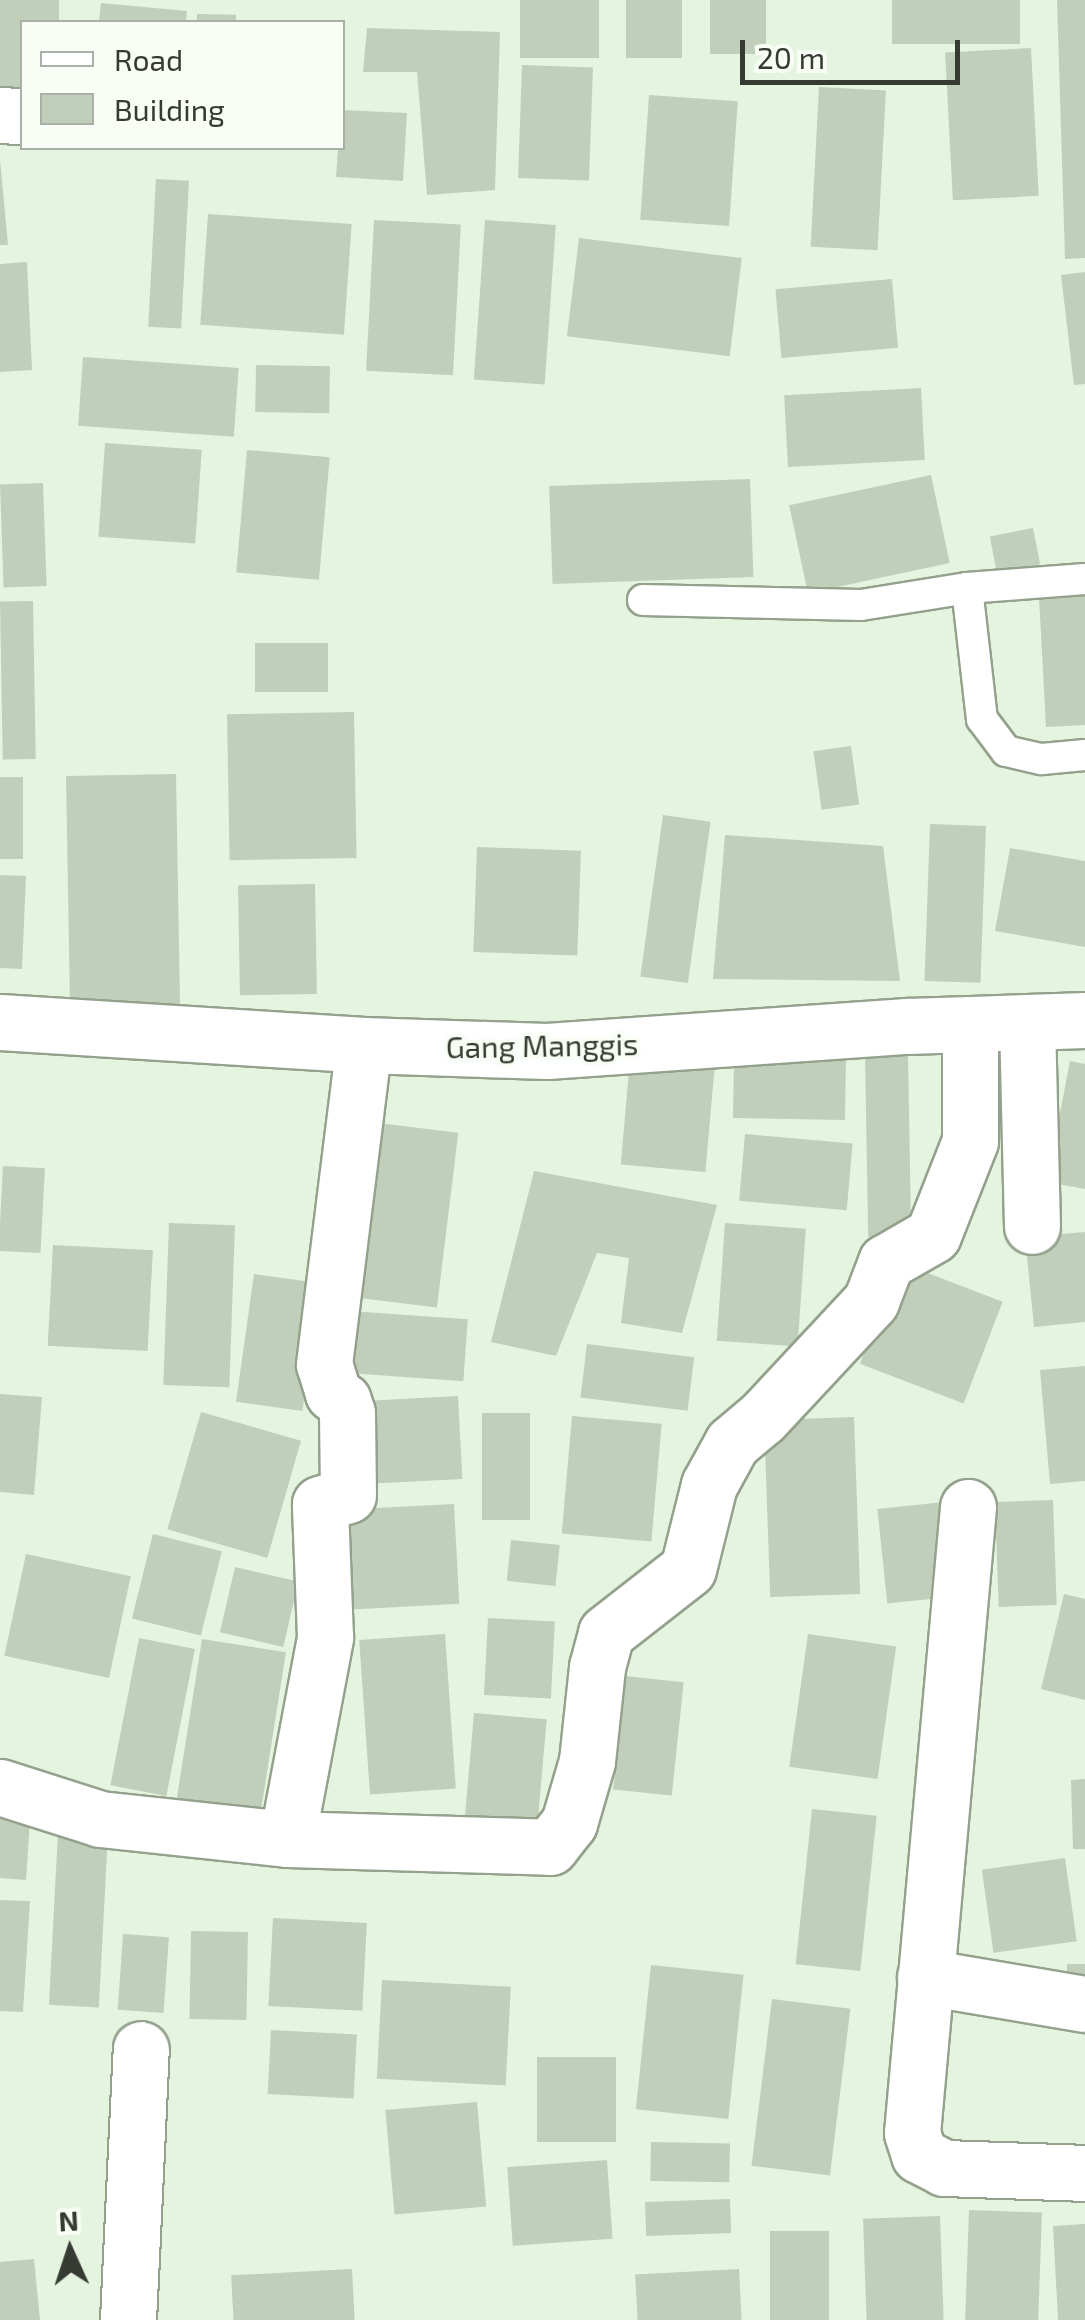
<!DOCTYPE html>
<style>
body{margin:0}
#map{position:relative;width:1085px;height:2320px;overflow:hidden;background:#e5f4de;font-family:"Exo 2",sans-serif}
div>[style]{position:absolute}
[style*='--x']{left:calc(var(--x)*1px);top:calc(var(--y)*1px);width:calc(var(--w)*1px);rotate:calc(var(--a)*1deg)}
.building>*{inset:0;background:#c1cfba;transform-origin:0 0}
.roads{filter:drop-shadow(2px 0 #93a18d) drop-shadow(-2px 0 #93a18d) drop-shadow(0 2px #93a18d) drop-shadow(0 -2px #93a18d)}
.lane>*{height:30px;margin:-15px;padding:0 15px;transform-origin:15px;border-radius:15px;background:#fff}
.street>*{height:55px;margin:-27.5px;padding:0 27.5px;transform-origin:27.5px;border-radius:27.5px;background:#fff}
span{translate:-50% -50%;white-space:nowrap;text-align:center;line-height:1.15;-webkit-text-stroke:8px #f8fef5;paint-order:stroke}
.street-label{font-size:30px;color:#353b32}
.legend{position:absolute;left:20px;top:20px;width:325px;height:130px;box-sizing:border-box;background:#f8fef5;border:2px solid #aab0a7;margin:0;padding:12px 18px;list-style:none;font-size:30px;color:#353b32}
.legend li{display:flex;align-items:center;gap:20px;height:50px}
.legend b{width:50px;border:2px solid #aab0a7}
.north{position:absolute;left:20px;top:2200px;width:100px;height:100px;-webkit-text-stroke:8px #f8fef5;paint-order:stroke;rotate:357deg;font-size:28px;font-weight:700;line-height:40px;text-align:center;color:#353b32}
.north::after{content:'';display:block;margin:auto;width:35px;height:45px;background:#353b32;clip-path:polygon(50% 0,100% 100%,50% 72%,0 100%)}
.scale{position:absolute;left:740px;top:40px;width:220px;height:45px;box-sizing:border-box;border:5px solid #353b32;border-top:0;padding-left:12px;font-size:30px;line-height:35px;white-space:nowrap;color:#353b32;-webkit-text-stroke:8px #f8fef5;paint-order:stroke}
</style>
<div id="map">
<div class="building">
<i style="clip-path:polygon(0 0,59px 0,59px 22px,22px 22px,22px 97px,0 97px)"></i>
<i style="left:520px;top:0;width:79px;height:58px"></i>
<i style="left:626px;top:0;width:56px;height:58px"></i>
<i style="left:710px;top:0;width:56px;height:54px"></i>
<i style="left:892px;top:0;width:128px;height:44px"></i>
<i style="clip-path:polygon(1057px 0,1085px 0,1085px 258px,1065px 259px)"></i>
<i style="clip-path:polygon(101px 3px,187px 11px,186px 22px,99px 22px)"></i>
<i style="left:197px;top:14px;width:39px;height:8px;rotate:1deg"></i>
<i style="clip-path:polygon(367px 28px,500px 32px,495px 190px,427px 195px,417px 72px,363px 72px)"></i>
<i style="left:1031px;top:48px;width:148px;height:86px;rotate:87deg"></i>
<i style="left:522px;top:65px;width:71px;height:113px;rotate:2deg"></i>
<i style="left:819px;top:87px;width:67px;height:160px;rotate:3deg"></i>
<i style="left:649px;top:95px;width:89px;height:125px;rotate:4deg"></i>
<i style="clip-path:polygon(342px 110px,407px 113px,403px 181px,336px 177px,338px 148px,342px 148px)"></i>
<i style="clip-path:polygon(0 160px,8px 245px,0 245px)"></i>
<i style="left:156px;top:179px;width:33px;height:148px;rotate:3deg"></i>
<i style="left:208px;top:214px;width:144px;height:111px;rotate:4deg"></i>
<i style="left:374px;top:220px;width:87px;height:151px;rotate:3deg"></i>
<i style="left:485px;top:220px;width:71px;height:160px;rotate:4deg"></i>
<i style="left:579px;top:238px;width:164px;height:99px;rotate:7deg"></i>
<i style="clip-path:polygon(27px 262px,32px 370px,0 372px,0 264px)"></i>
<i style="clip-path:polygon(1085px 272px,1085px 384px,1074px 385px,1061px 275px)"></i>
<i style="left:892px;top:279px;width:69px;height:117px;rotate:85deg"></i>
<i style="left:83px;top:357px;width:156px;height:69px;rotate:4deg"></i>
<i style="left:256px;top:365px;width:74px;height:47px;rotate:1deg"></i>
<i style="left:921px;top:388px;width:72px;height:137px;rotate:87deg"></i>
<i style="left:105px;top:443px;width:97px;height:94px;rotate:4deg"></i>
<i style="left:247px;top:450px;width:83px;height:123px;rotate:5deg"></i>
<i style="left:931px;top:475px;width:90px;height:145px;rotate:78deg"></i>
<i style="left:750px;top:479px;width:98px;height:201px;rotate:88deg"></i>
<i style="left:43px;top:483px;width:103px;height:43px;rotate:88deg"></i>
<i style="left:1033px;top:528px;width:37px;height:44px;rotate:79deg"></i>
<i style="clip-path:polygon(1085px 594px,1085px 725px,1046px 727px,1039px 597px)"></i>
<i style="left:33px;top:601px;width:158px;height:33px;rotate:89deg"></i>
<i style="left:328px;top:643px;width:49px;height:73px;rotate:90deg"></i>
<i style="left:354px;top:712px;width:146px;height:127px;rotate:89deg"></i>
<i style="left:851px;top:746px;width:59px;height:38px;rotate:82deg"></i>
<i style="left:176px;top:774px;width:233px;height:110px;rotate:89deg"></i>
<i style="left:0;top:777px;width:23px;height:82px"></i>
<i style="left:663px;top:815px;width:48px;height:163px;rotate:8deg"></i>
<i style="left:930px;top:824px;width:56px;height:157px;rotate:2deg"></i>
<i style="clip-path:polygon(725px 835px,883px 846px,900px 981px,713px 979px)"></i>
<i style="left:477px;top:847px;width:104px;height:105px;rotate:2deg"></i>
<i style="clip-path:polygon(1010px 848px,1085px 861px,1085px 947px,995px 931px)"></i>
<i style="clip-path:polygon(0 875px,26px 876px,22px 969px,0 968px)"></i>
<i style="left:315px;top:884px;width:110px;height:77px;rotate:89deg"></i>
<i style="left:908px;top:1054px;width:182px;height:43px;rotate:89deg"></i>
<i style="left:630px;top:1059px;width:85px;height:106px;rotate:5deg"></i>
<i style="left:734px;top:1059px;width:112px;height:59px;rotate:1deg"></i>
<i style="clip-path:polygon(1070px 1061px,1085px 1064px,1085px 1189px,1047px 1182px)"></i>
<i style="left:370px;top:1122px;width:89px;height:176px;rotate:7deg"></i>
<i style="left:745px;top:1134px;width:108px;height:67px;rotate:5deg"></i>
<i style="left:3px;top:1166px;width:42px;height:85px;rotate:3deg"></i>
<i style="clip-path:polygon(534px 1171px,717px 1205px,682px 1333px,621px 1323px,629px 1258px,597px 1253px,556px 1356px,491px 1342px)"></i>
<i style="left:169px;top:1223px;width:66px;height:162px;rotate:2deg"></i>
<i style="left:725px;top:1223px;width:81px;height:118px;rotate:4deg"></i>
<i style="clip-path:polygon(1085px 1232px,1085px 1322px,1034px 1327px,1025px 1237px)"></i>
<i style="left:53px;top:1245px;width:100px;height:101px;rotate:3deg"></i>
<i style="left:899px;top:1262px;width:111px;height:109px;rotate:21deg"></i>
<i style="left:254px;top:1274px;width:67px;height:129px;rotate:8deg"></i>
<i style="left:349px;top:1311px;width:119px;height:62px;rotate:4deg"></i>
<i style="left:587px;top:1344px;width:108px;height:54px;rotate:7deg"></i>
<i style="clip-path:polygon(1085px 1366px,1085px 1481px,1050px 1484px,1040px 1370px)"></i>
<i style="clip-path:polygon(0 1394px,42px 1397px,34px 1495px,0 1492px)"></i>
<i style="left:458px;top:1396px;width:83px;height:104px;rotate:87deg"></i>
<i style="left:201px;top:1412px;width:104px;height:122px;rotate:16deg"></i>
<i style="left:482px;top:1413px;width:48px;height:107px"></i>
<i style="left:572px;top:1416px;width:90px;height:118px;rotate:5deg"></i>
<i style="left:854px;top:1417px;width:177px;height:90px;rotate:88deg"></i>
<i style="left:1053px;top:1500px;width:105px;height:58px;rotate:88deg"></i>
<i style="left:944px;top:1502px;width:95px;height:67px;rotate:84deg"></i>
<i style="left:454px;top:1504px;width:100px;height:117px;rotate:87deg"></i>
<i style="left:153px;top:1534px;width:71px;height:87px;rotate:14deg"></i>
<i style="left:511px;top:1540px;width:49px;height:41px;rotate:6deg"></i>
<i style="left:26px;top:1554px;width:107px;height:104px;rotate:12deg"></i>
<i style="left:235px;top:1567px;width:65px;height:67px;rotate:13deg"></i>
<i style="clip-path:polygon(1064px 1594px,1085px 1599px,1085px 1700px,1041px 1689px)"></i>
<i style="left:488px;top:1618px;width:67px;height:77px;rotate:3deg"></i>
<i style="left:445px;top:1634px;width:155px;height:86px;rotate:86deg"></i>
<i style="left:808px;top:1634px;width:89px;height:134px;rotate:8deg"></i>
<i style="left:139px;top:1638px;width:57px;height:150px;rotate:11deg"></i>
<i style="left:202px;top:1639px;width:85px;height:184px;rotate:9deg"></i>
<i style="left:625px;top:1676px;width:59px;height:114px;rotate:6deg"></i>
<i style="left:474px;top:1713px;width:73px;height:117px;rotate:5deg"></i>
<i style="clip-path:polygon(1085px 1779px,1085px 1849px,1073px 1849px,1071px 1780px)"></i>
<i style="clip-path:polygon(0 1804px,31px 1806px,26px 1880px,0 1878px)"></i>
<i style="left:812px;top:1809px;width:65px;height:156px;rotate:6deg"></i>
<i style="left:58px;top:1832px;width:50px;height:173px;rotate:3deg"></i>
<i style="left:1065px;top:1858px;width:84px;height:84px;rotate:82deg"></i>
<i style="clip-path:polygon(0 1900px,30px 1901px,23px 2012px,0 2011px)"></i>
<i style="left:273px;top:1918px;width:94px;height:88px;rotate:3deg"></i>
<i style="left:191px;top:1931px;width:57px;height:88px;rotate:1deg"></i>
<i style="left:123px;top:1934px;width:46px;height:76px;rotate:4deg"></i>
<i style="left:1085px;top:1964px;width:35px;height:18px;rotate:90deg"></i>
<i style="left:651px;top:1965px;width:93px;height:145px;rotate:6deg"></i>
<i style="left:382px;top:1980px;width:129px;height:99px;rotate:3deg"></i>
<i style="left:772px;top:1999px;width:79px;height:168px;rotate:7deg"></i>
<i style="left:271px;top:2030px;width:86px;height:64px;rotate:3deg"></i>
<i style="left:537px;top:2057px;width:79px;height:85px"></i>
<i style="left:477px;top:2102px;width:105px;height:92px;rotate:85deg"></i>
<i style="left:651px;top:2142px;width:79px;height:39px;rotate:1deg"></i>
<i style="left:607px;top:2160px;width:79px;height:100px;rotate:86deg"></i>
<i style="left:730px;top:2199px;width:34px;height:85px;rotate:88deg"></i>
<i style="left:969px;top:2210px;width:73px;height:110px;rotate:2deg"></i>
<i style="left:940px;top:2216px;width:104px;height:77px;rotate:88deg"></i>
<i style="clip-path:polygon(1085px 2224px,1085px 2320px,1058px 2320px,1053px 2226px)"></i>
<i style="left:770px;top:2231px;width:59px;height:89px"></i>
<i style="clip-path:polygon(34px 2259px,40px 2320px,0 2320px,0 2262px)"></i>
<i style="left:352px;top:2269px;width:51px;height:121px;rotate:87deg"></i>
<i style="left:739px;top:2269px;width:51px;height:104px;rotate:87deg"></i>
</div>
<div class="roads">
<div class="lane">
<i style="--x:967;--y:588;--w:132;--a:83.5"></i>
<i style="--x:982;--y:719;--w:40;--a:53"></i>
<i style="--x:1006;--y:751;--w:37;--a:13"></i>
<i style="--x:1042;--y:759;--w:43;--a:-5.3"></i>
<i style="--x:643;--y:600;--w:218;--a:1.3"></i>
<i style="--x:861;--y:605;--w:107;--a:-9.1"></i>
<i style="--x:967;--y:588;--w:118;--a:-4.4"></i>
</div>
<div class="street">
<i style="--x:0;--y:115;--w:22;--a:3"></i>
<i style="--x:0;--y:1022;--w:365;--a:3.6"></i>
<i style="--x:364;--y:1045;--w:183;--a:1.9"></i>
<i style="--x:547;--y:1051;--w:361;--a:-4"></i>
<i style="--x:907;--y:1026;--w:178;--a:-1.9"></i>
<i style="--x:1027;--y:1022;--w:204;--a:88.6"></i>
<i style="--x:968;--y:1507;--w:628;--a:95.11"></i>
<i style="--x:912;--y:2133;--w:23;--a:72"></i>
<i style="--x:919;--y:2155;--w:28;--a:27"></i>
<i style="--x:944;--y:2168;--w:141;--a:2"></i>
<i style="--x:0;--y:1787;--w:105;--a:17.7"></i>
<i style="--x:100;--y:1819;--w:188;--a:6.1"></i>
<i style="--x:287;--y:1839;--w:263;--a:1.7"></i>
<i style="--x:550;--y:1847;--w:31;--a:-52"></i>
<i style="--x:569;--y:1823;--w:65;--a:-73.8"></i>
<i style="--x:587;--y:1761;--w:95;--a:-83.9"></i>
<i style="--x:597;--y:1667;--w:35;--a:-75"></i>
<i style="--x:606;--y:1633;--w:104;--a:-38"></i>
<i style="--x:688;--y:1569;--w:87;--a:-76"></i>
<i style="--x:709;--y:1485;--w:48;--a:-61.3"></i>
<i style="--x:732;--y:1443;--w:39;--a:-40"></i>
<i style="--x:762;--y:1418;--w:160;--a:-47"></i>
<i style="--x:871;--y:1301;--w:42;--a:-69"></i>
<i style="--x:886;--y:1262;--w:54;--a:-29.9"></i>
<i style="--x:933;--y:1235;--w:101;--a:-68.5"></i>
<i style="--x:970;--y:1141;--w:117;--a:-90"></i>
<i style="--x:287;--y:1839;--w:206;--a:-79.3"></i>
<i style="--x:325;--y:1637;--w:133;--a:-92.2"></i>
<i style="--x:320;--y:1504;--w:29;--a:-18"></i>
<i style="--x:348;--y:1495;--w:82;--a:-90.7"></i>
<i style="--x:347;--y:1413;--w:13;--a:-108"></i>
<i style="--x:343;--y:1401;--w:13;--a:-141"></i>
<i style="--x:333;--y:1393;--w:30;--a:-107"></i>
<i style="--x:324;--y:1364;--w:321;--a:-82.9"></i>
<i style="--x:925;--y:1977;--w:162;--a:9.6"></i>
<i style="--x:128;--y:2320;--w:271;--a:-87.3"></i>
</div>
</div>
<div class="street-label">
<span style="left:542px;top:1045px;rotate:-1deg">Gang Manggis</span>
</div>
<ul class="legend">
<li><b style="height:12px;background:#fff"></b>Road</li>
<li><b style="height:28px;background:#c1cfba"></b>Building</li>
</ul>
<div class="north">N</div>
<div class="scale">20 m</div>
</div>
